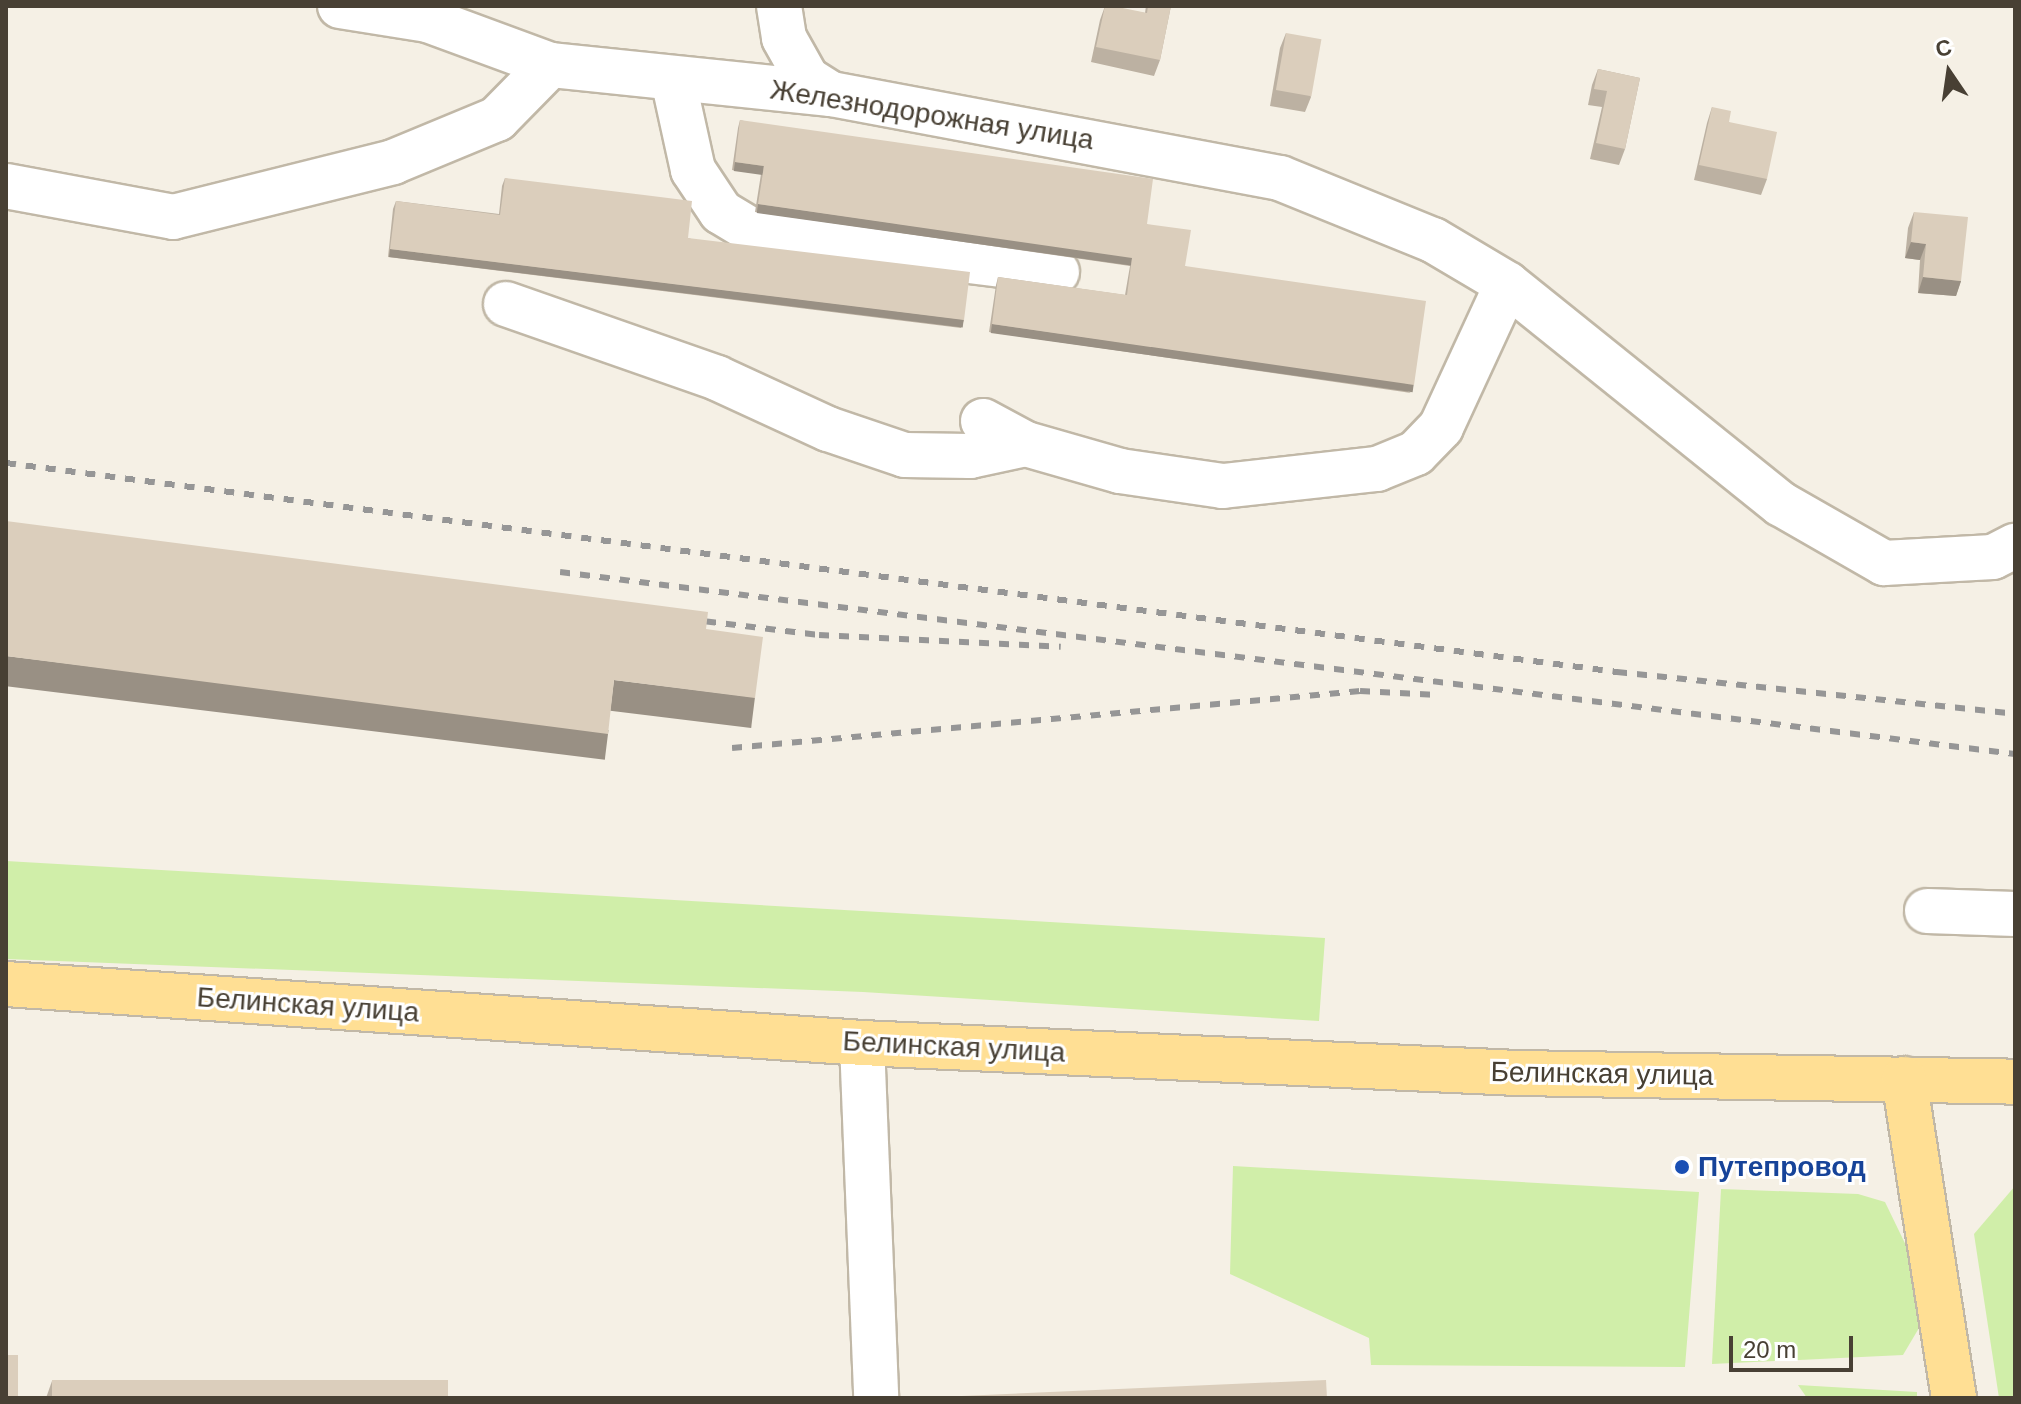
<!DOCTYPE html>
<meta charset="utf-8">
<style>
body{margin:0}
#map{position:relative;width:2021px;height:1404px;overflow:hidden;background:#f5f0e5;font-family:Arial,sans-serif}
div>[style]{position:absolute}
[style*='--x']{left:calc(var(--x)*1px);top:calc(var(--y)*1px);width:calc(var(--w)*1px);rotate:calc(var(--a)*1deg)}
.green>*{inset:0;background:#d0eea9}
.roads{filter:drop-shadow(2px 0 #c1b8a7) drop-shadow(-2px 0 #c1b8a7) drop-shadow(0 2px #c1b8a7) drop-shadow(0 -2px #c1b8a7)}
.minor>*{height:44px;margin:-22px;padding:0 22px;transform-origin:22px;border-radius:22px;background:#fff}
.major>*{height:44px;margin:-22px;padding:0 22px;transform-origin:22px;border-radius:22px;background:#ffdf94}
.rail>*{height:6px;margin-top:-3px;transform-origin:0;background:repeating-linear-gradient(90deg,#969696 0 10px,transparent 0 20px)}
.wall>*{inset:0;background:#bcb1a2}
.shaded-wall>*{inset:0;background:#999084;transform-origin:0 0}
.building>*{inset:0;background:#dbcebc;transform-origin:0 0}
.dots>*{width:22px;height:22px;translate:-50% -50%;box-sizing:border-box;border:4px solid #fff;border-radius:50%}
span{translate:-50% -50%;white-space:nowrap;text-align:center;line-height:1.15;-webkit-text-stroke:6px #fff;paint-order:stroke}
.street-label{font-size:28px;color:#484034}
.transit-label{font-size:28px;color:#164399;font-weight:700}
.left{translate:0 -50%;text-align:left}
.frame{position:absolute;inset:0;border:8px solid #484034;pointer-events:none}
.north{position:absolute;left:1909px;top:32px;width:80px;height:80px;-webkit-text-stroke:6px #fff;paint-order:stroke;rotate:347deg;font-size:22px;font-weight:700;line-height:32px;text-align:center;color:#484034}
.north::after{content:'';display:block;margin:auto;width:28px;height:36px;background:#484034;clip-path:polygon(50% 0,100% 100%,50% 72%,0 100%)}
.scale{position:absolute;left:1729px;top:1336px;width:124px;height:36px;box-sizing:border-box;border:4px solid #484034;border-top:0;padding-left:10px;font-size:24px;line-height:28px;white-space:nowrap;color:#484034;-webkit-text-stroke:6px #fff;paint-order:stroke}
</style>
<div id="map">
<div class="green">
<i style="clip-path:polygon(6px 861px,1325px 938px,1319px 1021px,863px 992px,6px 959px)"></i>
<i style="clip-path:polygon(1233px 1166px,1699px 1192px,1685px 1367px,1371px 1365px,1369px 1338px,1230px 1274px)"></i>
<i style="clip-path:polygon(2015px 1186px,2015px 1398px,1999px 1398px,1974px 1234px)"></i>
<i style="clip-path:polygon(1721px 1189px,1858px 1194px,1885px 1202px,1914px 1262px,1919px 1328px,1903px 1355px,1712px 1364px)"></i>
<i style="clip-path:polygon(1798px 1385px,1917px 1392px,1917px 1398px,1807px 1398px)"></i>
</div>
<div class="roads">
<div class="minor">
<i style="--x:340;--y:6;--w:89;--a:9"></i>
<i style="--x:428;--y:20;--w:130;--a:20.2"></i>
<i style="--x:550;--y:65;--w:282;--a:5.9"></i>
<i style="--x:831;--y:94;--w:457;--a:10.6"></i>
<i style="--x:1280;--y:178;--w:165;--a:22.1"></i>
<i style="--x:1433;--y:240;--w:86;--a:30.7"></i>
<i style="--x:1507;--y:284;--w:351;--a:38.8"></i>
<i style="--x:1781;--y:504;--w:119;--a:29.8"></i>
<i style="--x:1884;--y:563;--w:109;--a:-3.2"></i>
<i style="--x:1993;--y:557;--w:25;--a:-27"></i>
<i style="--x:779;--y:6;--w:32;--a:81"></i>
<i style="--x:784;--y:38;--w:47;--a:60.7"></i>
<i style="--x:807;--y:79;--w:28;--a:32"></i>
<i style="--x:673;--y:79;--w:93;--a:77.6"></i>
<i style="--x:693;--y:170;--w:50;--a:56.3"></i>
<i style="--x:721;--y:212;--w:33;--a:31"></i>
<i style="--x:749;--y:229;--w:45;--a:12.8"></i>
<i style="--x:793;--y:239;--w:266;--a:7.1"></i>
<i style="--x:6;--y:186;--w:170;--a:10.5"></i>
<i style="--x:173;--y:217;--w:227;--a:-14"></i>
<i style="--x:393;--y:162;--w:113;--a:-22.5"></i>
<i style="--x:497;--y:119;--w:76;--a:-45.5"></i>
<i style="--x:506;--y:304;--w:224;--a:19.3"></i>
<i style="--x:717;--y:378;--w:122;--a:24.7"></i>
<i style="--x:828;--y:429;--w:81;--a:18.7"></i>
<i style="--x:905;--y:455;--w:65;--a:0.9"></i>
<i style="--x:970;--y:456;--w:57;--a:-12.1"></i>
<i style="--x:983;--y:421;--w:49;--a:28.1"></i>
<i style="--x:1026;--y:444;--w:98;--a:16"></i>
<i style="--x:1120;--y:471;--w:104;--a:8.3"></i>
<i style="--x:1223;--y:486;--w:155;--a:-6.3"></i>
<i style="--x:1377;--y:469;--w:42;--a:-22.3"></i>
<i style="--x:1416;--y:453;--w:36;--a:-46"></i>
<i style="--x:1441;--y:427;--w:157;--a:-65.2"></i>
<i style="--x:1927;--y:911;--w:88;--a:2"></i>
<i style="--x:862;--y:1043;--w:355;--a:87.7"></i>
</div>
<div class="major">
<i style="--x:6;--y:984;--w:858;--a:3.94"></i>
<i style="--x:862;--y:1043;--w:657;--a:2.62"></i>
<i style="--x:1518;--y:1073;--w:497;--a:1"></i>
<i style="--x:1904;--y:1079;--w:323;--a:81.1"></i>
</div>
</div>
<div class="rail">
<i style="--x:6;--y:463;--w:1625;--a:7.39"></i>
<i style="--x:1617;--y:672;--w:400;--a:6"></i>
<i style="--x:560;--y:572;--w:1466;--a:7.13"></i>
<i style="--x:686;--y:619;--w:134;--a:6.9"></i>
<i style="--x:819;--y:635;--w:242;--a:2.8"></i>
<i style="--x:732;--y:748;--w:631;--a:-5.19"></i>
<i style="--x:1360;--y:691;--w:78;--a:2.9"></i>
</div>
<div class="wall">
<i style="clip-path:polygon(1105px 6px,1145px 13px,1146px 6px,1171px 6px,1160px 60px,1154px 76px,1091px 62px,1100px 20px)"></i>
<i style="clip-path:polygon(1286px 33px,1311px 97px,1305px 112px,1270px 106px,1280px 48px)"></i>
<i style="clip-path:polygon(1598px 69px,1640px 78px,1625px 149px,1619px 165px,1590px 159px,1602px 107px,1588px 105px,1592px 85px)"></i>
<i style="clip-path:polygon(1712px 107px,1729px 122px,1767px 179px,1761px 195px,1694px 180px,1707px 123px)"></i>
<i style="clip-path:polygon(740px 120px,1147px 224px,1185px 266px,1411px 393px,989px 332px,996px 285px,998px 277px,1125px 295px,1130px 266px,755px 212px,761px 174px,732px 170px,738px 128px)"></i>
<i style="clip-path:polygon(505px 178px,688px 238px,964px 320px,961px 328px,388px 257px,393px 209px,396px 201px,499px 214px,502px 186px)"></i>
<i style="clip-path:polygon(1914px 212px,1961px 281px,1956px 296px,1918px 293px,1920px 260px,1905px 258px,1908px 228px)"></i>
<i style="clip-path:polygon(52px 1381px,448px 1398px,46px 1398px)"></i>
</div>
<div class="shaded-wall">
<i style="left:735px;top:162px;width:29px;height:9px;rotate:8deg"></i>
<i style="left:758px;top:204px;width:378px;height:9px;rotate:8deg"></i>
<i style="clip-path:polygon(1911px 242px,1926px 244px,1920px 260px,1905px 258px)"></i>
<i style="left:390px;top:249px;width:578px;height:8px;rotate:7deg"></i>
<i style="clip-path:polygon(1923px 277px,1961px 281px,1956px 296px,1918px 293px)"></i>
<i style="left:992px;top:324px;width:426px;height:9px;rotate:8deg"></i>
<i style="left:6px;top:656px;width:607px;height:30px;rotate:7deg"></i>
<i style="left:614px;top:680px;width:142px;height:31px;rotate:7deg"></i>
</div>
<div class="building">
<i style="clip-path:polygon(1105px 6px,1113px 6px,1147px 13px,1148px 6px,1171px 6px,1160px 60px,1096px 47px)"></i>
<i style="left:1286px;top:33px;width:36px;height:58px;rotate:10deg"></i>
<i style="clip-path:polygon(1598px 69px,1640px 78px,1625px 149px,1596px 143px,1607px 91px,1594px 89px)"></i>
<i style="clip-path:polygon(1712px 107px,1731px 111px,1729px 122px,1777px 132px,1767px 179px,1699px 165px)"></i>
<i style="clip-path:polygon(740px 120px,1153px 179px,1147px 224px,1191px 230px,1185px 266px,1426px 301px,1414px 385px,992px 324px,998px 277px,1127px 295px,1132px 258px,758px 204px,764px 166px,735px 162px)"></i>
<i style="clip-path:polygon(505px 178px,692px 201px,688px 238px,970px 272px,964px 320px,390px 249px,396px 201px,500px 215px)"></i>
<i style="clip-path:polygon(1914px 212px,1968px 217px,1961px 281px,1923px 277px,1926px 244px,1911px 242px)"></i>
<i style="clip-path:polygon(6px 521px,708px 612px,706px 629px,763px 637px,755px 698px,614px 680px,608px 734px,6px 656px)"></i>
<i style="left:6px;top:1355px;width:12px;height:43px"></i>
<i style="left:448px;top:1380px;width:18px;height:396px;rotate:90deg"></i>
<i style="clip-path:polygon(1326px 1380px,1327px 1398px,939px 1397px)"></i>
</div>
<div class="dots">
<i style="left:1682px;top:1167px;background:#1a4fb4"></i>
</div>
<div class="street-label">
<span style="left:932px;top:115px;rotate:9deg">Железнодорожная улица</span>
<span style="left:308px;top:1005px;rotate:4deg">Белинская улица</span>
<span style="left:954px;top:1047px;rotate:3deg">Белинская улица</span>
<span style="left:1602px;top:1074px;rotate:1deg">Белинская улица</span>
</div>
<div class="transit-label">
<span class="left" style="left:1698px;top:1167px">Путепровод</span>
</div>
<div class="frame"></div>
<div class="north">С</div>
<div class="scale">20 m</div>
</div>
